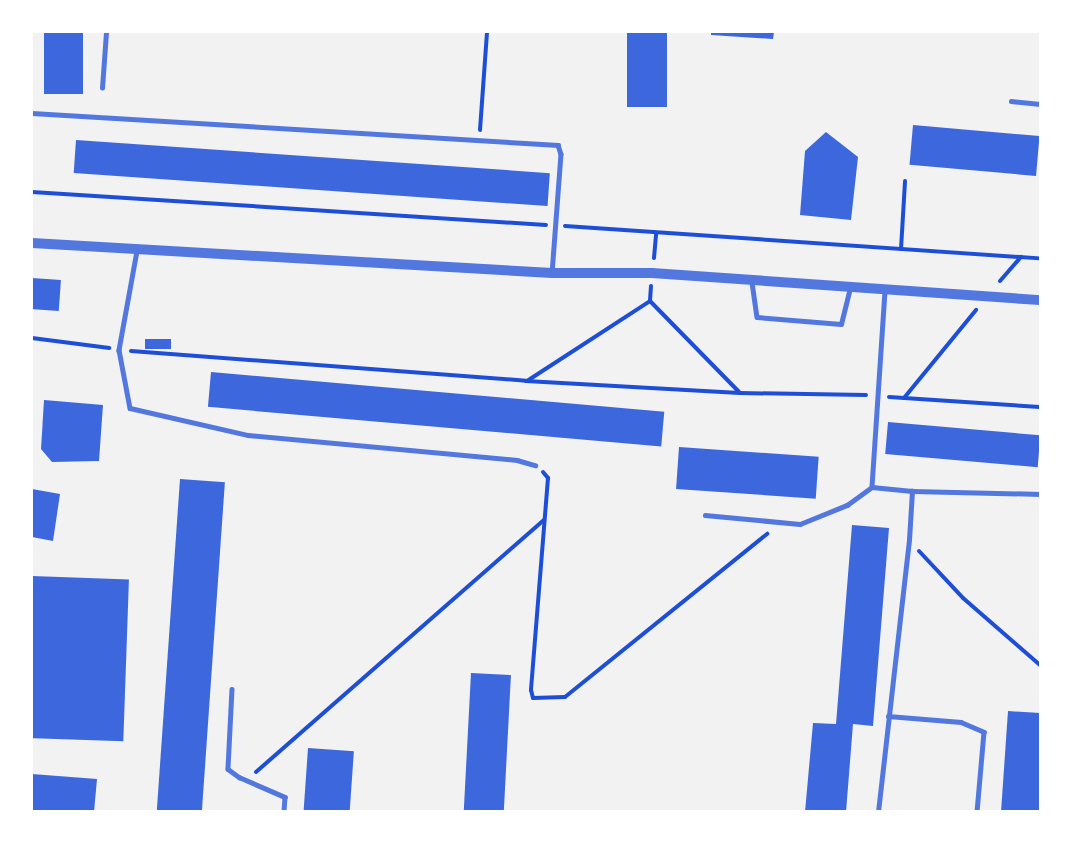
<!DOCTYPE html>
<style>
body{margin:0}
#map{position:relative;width:1072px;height:843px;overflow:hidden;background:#f2f2f2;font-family:Mulish,sans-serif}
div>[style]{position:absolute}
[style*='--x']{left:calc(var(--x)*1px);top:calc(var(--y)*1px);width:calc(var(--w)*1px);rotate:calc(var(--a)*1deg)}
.building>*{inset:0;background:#3d67dc;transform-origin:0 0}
.path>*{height:4px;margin:-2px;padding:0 2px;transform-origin:2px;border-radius:2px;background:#1d4ed8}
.service>*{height:4.5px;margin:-2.25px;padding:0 2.25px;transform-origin:2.25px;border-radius:2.25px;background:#5277de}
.tertiary>*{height:10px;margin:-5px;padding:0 5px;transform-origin:5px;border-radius:5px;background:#5277de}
span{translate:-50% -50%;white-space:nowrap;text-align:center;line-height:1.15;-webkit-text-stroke:6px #fff;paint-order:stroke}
.frame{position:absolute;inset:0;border:33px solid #fff;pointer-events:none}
</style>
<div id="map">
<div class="building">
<i style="left:44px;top:32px;width:39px;height:62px"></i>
<i style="left:627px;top:32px;width:40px;height:75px"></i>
<i style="clip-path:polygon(711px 32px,774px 32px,773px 39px,711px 35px)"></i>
<i style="left:913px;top:125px;width:127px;height:40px;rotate:5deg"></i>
<i style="clip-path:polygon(826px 132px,858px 157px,851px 220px,800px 215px,805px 151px)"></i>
<i style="left:76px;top:140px;width:475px;height:33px;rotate:4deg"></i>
<i style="left:32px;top:278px;width:29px;height:31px;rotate:4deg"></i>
<i style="left:145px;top:339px;width:26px;height:10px"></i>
<i style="left:211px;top:372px;width:455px;height:35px;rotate:5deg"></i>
<i style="clip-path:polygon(44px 400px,103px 405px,99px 461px,52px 462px,41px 449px)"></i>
<i style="left:888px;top:422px;width:153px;height:32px;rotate:5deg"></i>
<i style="left:679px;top:447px;width:140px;height:42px;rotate:4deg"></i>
<i style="left:180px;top:479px;width:45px;height:334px;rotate:4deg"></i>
<i style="clip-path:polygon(32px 489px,60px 494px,53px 541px,32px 537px)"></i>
<i style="clip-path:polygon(852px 525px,889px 528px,873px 726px,853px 724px,846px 812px,805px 812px,813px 723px,836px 724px)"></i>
<i style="left:32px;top:576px;width:97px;height:162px;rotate:2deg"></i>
<i style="left:471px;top:673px;width:40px;height:139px;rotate:3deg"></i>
<i style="clip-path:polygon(1008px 711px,1040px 713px,1039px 812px,1001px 812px)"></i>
<i style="left:308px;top:748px;width:46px;height:64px;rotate:4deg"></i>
<i style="clip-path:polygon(32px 774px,97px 779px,94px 812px,32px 812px)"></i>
</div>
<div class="path">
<i style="--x:480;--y:130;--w:98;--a:-85.9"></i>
<i style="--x:32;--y:192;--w:515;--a:3.67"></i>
<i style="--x:565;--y:226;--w:476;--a:3.9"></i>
<i style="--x:901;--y:249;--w:68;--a:-86.6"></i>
<i style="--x:654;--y:258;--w:25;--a:-85"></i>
<i style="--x:1000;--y:281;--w:32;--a:-49"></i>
<i style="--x:651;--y:286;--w:15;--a:94"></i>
<i style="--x:650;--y:301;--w:127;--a:45.6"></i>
<i style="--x:32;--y:338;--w:78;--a:7.4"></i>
<i style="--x:131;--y:351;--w:396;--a:4.3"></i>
<i style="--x:526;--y:381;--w:214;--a:3.2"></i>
<i style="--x:740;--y:393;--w:126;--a:0.9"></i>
<i style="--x:527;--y:381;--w:147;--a:-33"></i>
<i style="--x:889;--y:397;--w:151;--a:3.8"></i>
<i style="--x:904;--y:398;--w:114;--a:-50.7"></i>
<i style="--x:543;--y:472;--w:8;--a:50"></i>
<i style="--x:548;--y:478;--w:213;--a:94.6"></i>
<i style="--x:531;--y:690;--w:8;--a:76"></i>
<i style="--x:533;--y:698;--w:32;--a:-2"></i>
<i style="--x:565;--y:697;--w:260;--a:-38.9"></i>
<i style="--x:919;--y:551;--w:64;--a:46.9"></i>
<i style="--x:963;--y:598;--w:102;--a:41"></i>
<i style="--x:256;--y:772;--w:383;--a:-41.2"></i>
</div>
<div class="service">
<i style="--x:102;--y:88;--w:56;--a:-85.9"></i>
<i style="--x:1011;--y:101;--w:29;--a:6"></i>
<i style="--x:32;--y:113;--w:527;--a:3.48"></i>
<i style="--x:558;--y:145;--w:9;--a:72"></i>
<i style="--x:561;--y:154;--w:119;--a:94.3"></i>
<i style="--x:137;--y:251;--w:101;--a:100.3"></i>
<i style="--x:119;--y:350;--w:59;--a:79.3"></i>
<i style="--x:130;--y:408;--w:121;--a:12.9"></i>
<i style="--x:248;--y:435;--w:270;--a:5.3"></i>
<i style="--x:517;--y:460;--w:19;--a:16"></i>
<i style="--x:752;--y:282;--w:35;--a:82"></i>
<i style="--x:757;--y:317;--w:84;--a:4.8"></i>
<i style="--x:841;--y:324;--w:37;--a:-76"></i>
<i style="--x:885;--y:291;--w:196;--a:93.8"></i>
<i style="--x:872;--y:487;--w:40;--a:5.7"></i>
<i style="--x:912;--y:491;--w:128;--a:1.3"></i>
<i style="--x:705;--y:515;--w:95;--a:5.4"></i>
<i style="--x:800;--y:524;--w:51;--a:-22"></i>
<i style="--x:847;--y:505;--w:31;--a:-36"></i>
<i style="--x:232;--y:689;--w:80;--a:92.9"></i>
<i style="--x:228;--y:769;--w:14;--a:36"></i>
<i style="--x:239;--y:777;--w:50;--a:23.5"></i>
<i style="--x:285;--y:797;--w:15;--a:94"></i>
<i style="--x:888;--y:716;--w:73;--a:4.7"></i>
<i style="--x:961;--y:722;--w:25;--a:23"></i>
<i style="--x:984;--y:732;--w:80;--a:95"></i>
<i style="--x:878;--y:812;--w:274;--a:-83.5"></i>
<i style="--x:909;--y:540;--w:49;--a:-86.5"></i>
</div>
<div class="tertiary">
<i style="--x:32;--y:243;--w:521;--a:3.3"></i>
<i style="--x:552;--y:273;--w:100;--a:0"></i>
<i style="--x:652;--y:273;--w:389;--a:4"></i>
</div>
<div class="frame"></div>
</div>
